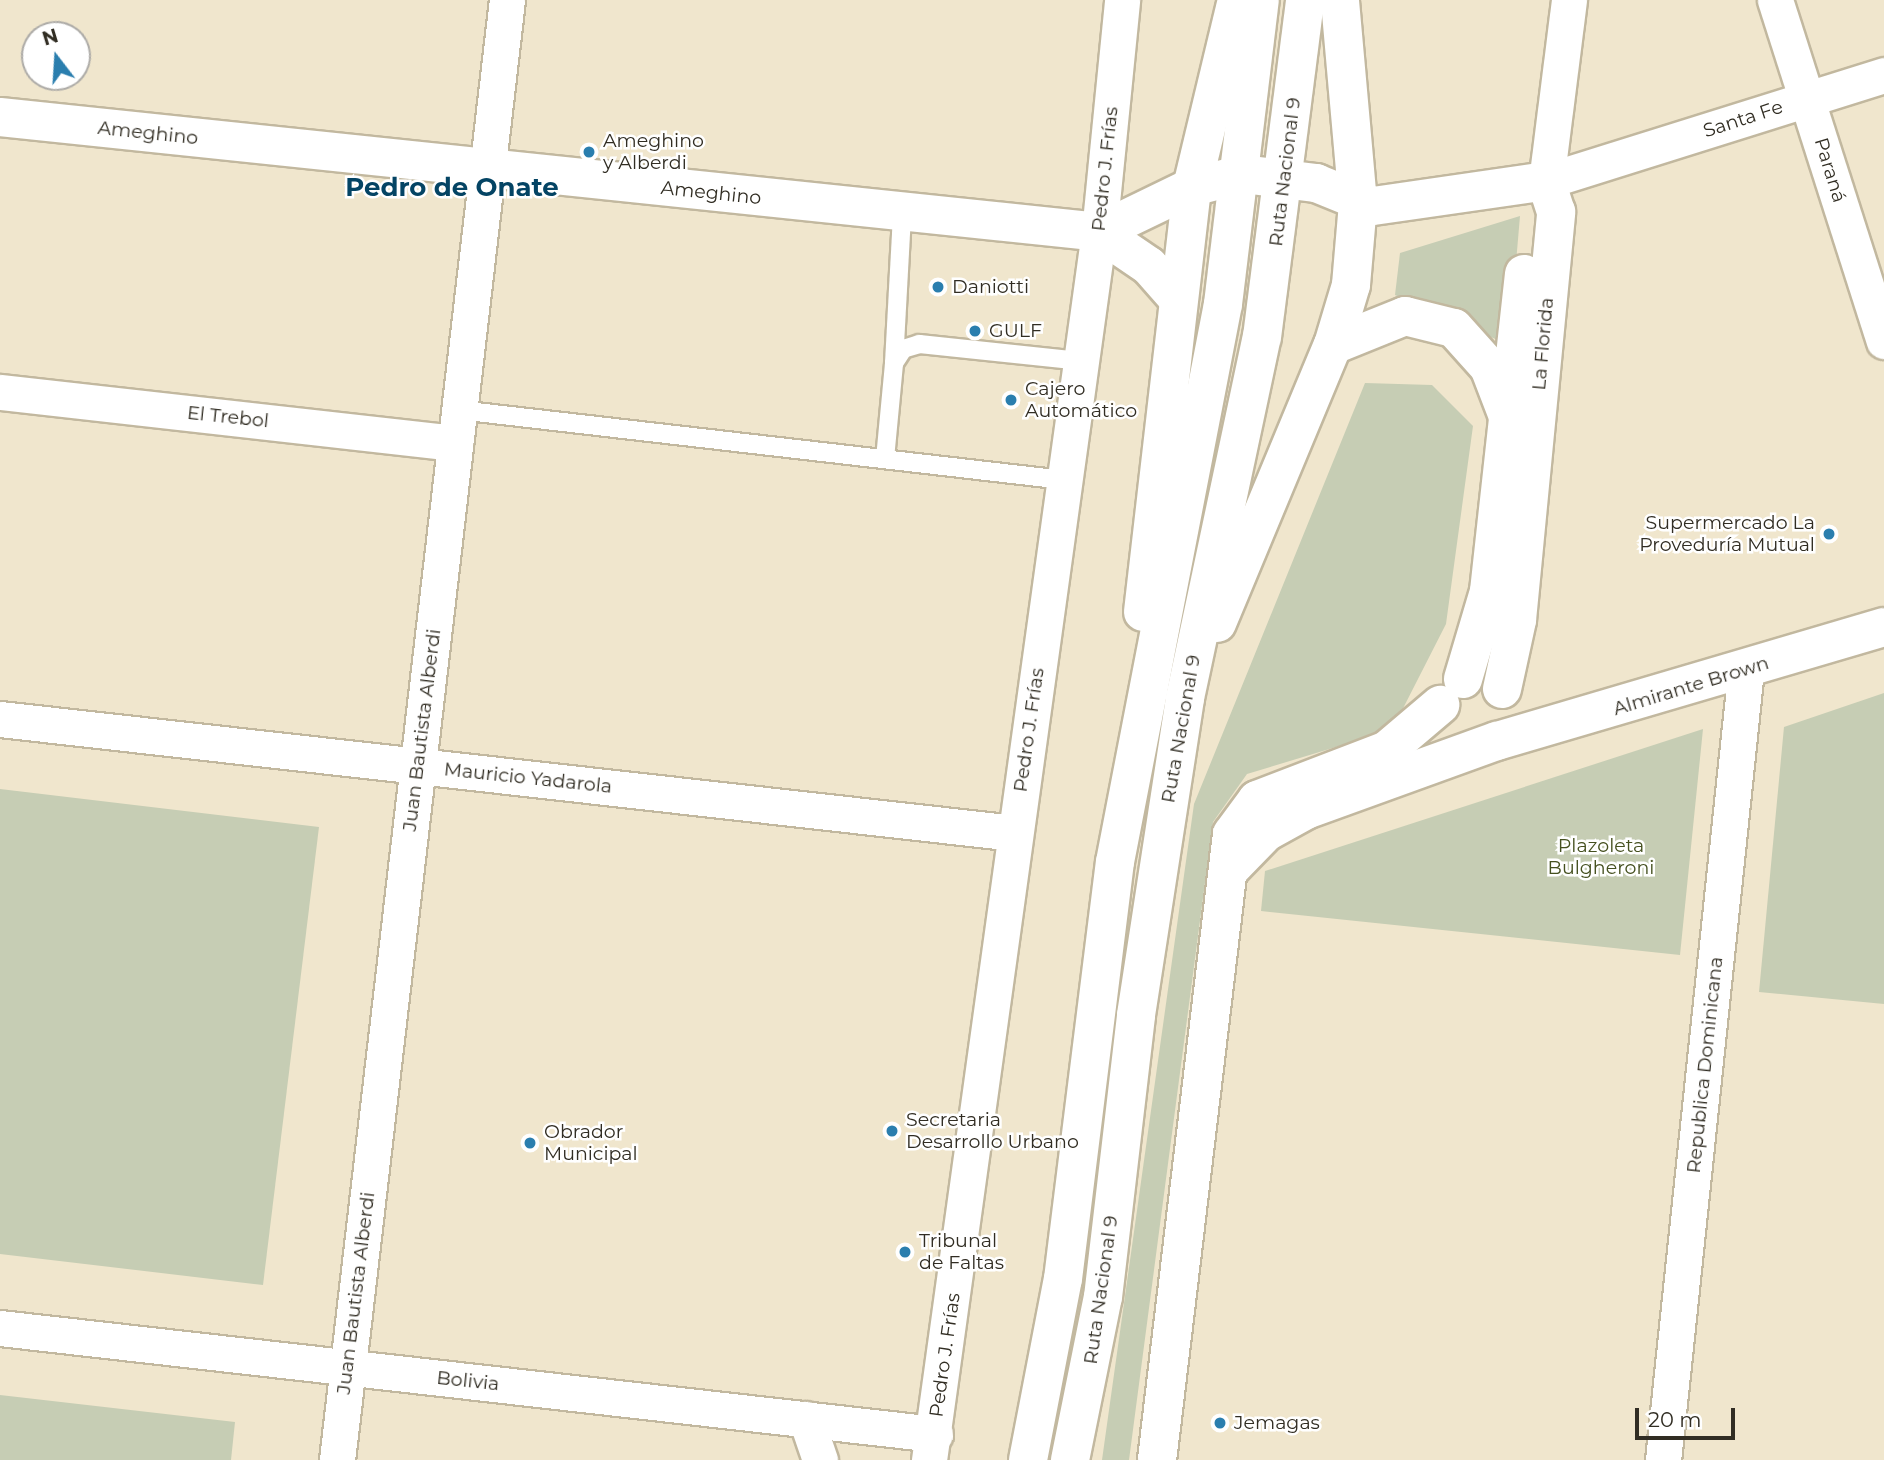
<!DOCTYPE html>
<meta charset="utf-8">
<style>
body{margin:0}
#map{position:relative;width:1884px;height:1460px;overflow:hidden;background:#f0e6cd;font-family:Montserrat,sans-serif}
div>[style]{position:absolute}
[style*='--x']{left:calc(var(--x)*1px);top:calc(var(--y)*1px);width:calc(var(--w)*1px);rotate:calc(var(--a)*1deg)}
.green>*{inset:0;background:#c6cdb4}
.roads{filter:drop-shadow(2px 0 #c2b89f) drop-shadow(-2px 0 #c2b89f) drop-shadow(0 2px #c2b89f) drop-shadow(0 -2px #c2b89f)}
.service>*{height:18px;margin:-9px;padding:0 9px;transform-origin:9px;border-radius:9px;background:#fff}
.minor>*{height:35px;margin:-17.5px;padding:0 17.5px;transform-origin:17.5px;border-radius:17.5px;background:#fff}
.tertiary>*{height:38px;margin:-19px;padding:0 19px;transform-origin:19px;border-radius:19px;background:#fff}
.trunk>*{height:38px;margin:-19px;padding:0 19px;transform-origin:19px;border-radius:19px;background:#fff}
.dots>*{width:19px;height:19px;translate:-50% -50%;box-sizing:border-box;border:4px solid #fff;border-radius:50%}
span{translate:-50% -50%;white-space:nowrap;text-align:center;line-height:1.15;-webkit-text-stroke:5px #fff;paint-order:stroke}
.street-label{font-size:19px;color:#312d23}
.poi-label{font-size:19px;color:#312d23}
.left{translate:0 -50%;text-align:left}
.right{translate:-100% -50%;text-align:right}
.park-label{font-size:19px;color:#45501f}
.district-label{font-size:26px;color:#044464;font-weight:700}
.north{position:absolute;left:21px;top:21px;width:70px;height:70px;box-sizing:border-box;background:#fff;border:2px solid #adaba7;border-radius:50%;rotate:343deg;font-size:19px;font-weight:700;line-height:28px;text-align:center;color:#312d23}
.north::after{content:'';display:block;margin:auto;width:24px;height:32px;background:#2a7eae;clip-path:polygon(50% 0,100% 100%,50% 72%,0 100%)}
.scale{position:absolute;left:1635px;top:1408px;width:100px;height:32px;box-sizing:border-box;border:4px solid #312d23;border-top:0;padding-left:9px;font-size:21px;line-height:24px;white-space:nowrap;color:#312d23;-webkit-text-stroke:5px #fff;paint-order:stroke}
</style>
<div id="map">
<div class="green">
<i style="clip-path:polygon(1520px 216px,1509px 345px,1395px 295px,1400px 253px)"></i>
<i style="clip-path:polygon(1365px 383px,1432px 385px,1473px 426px,1446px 624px,1392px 730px,1247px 774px,1213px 822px,1129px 1460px,1102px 1460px,1194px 804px)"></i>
<i style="clip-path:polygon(1884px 693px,1884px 1004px,1759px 992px,1784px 727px)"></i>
<i style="clip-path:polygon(1703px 729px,1680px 955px,1261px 911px,1265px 871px)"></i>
<i style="clip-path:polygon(0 789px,319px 827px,263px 1285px,0 1254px)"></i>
<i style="clip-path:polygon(0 1395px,235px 1422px,231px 1460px,0 1460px)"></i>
</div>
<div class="roads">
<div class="service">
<i style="--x:894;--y:363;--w:150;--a:-86.9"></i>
<i style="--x:459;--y:410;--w:609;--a:6.6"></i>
<i style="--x:885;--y:459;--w:96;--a:-84.6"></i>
<i style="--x:894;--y:363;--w:17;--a:-57"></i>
<i style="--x:903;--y:349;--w:17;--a:-17"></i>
<i style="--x:919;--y:344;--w:162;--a:6"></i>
</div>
<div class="minor">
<i style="--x:1569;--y:0;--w:182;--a:97.2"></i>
<i style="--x:1546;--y:181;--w:354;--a:-17.4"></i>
<i style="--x:1775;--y:0;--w:358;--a:72.3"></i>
<i style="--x:0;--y:392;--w:458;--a:6.4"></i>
<i style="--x:0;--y:719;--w:1020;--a:6.41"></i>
<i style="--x:0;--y:1328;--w:941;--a:6.47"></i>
<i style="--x:806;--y:1419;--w:43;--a:71.1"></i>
<i style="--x:337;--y:1460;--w:1470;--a:-83.36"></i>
<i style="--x:929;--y:1460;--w:1240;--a:-82.12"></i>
<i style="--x:1099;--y:232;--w:233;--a:-84.3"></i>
<i style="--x:1663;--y:1460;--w:795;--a:-84.01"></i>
</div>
<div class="tertiary">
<i style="--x:0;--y:117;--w:1105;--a:5.97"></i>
<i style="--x:1099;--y:232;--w:103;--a:-25.8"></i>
<i style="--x:1192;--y:187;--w:53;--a:-14.3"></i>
<i style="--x:1243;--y:174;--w:74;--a:7"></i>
<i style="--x:1316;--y:183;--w:61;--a:22"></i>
<i style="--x:1373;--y:206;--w:175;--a:-8.2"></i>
<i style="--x:1463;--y:679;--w:92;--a:-73.5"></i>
<i style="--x:1489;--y:591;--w:319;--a:-83.7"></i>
<i style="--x:1502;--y:689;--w:71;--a:-77.7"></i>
<i style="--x:1517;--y:620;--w:410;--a:-84.5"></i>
<i style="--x:1556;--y:212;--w:33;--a:-108"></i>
<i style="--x:1230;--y:869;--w:52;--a:-45.8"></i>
<i style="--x:1266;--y:832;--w:46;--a:-28.8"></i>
<i style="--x:1306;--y:810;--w:203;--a:-19.9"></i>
<i style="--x:1497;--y:741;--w:403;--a:-16.4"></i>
<i style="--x:1157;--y:1460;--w:630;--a:-83.17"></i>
<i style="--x:1232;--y:834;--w:42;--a:-53.7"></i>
<i style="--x:1257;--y:800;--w:139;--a:-21"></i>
<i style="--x:1387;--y:750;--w:70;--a:-40.3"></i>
</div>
<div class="trunk">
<i style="--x:1099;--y:232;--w:60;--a:34.2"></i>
<i style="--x:1149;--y:266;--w:44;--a:48.7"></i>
<i style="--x:1333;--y:345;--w:78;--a:-21.9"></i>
<i style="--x:1405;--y:316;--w:50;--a:13.8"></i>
<i style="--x:1454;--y:328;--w:52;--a:48.1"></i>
<i style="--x:1489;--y:367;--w:50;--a:69"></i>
<i style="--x:1143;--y:612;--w:428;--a:-83.4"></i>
<i style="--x:1192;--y:187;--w:192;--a:-76.5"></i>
<i style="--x:1217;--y:623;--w:301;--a:-67.4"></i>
<i style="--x:1333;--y:345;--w:63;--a:-73.3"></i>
<i style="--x:1351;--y:285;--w:82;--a:-85.1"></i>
<i style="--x:1358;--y:203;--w:204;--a:-95.1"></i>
<i style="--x:1028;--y:1460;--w:184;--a:-79.1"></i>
<i style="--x:1063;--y:1279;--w:420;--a:-82.9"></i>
<i style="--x:1115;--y:862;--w:568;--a:-79.05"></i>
<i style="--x:1223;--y:304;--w:306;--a:-83.1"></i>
<i style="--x:1070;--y:1460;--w:166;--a:-78.6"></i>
<i style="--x:1103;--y:1297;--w:284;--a:-83.3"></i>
<i style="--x:1136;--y:1015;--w:321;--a:-81.2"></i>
<i style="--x:1185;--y:698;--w:369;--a:-78"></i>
<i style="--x:1262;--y:337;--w:340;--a:-82.7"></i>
</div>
</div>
<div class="dots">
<i style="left:589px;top:152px;background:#2a7eae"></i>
<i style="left:938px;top:287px;background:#2a7eae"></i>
<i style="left:975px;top:331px;background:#2a7eae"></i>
<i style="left:1011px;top:400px;background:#2a7eae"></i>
<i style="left:1829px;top:534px;background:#2a7eae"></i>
<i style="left:892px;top:1131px;background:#2a7eae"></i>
<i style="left:530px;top:1143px;background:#2a7eae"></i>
<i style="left:905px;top:1252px;background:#2a7eae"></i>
<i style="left:1220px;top:1423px;background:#2a7eae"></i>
</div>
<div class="street-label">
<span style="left:1743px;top:119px;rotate:-18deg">Santa Fe</span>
<span style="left:148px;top:133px;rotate:6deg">Ameghino</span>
<span style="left:1105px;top:169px;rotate:-84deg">Pedro J. Frías</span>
<span style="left:1830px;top:170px;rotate:73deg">Paraná</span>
<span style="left:1285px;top:172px;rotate:-83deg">Ruta Nacional 9</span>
<span style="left:711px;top:193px;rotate:6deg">Ameghino</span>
<span style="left:1543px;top:344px;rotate:-85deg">La Florida</span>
<span style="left:228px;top:417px;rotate:6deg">El Trebol</span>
<span style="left:1691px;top:686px;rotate:-17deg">Almirante Brown</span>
<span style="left:1181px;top:729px;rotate:-80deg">Ruta Nacional 9</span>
<span style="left:422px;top:730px;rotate:-83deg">Juan Bautista Alberdi</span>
<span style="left:1029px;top:730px;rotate:-82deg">Pedro J. Frías</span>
<span style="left:528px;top:778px;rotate:6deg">Mauricio Yadarola</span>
<span style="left:1705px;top:1065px;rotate:-84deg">Republica Dominicana</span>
<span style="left:1101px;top:1290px;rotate:-82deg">Ruta Nacional 9</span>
<span style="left:356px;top:1293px;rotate:-83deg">Juan Bautista Alberdi</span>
<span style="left:945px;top:1355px;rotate:-82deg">Pedro J. Frías</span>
<span style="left:468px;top:1381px;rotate:6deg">Bolivia</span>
</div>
<div class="poi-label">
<span class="left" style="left:603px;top:152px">Ameghino<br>y Alberdi</span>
<span class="left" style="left:952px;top:287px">Daniotti</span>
<span class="left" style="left:989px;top:331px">GULF</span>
<span class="left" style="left:1025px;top:400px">Cajero<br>Automático</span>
<span class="right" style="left:1815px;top:534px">Supermercado La<br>Proveduría Mutual</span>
<span class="left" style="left:906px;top:1131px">Secretaria<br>Desarrollo Urbano</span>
<span class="left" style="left:544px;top:1143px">Obrador<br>Municipal</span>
<span class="left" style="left:919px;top:1252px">Tribunal<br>de Faltas</span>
<span class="left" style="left:1234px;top:1423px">Jemagas</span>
</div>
<div class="park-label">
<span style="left:1601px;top:857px">Plazoleta<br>Bulgheroni</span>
</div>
<div class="district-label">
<span style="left:452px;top:188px">Pedro de Onate</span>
</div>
<div class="north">N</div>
<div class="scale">20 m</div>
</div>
